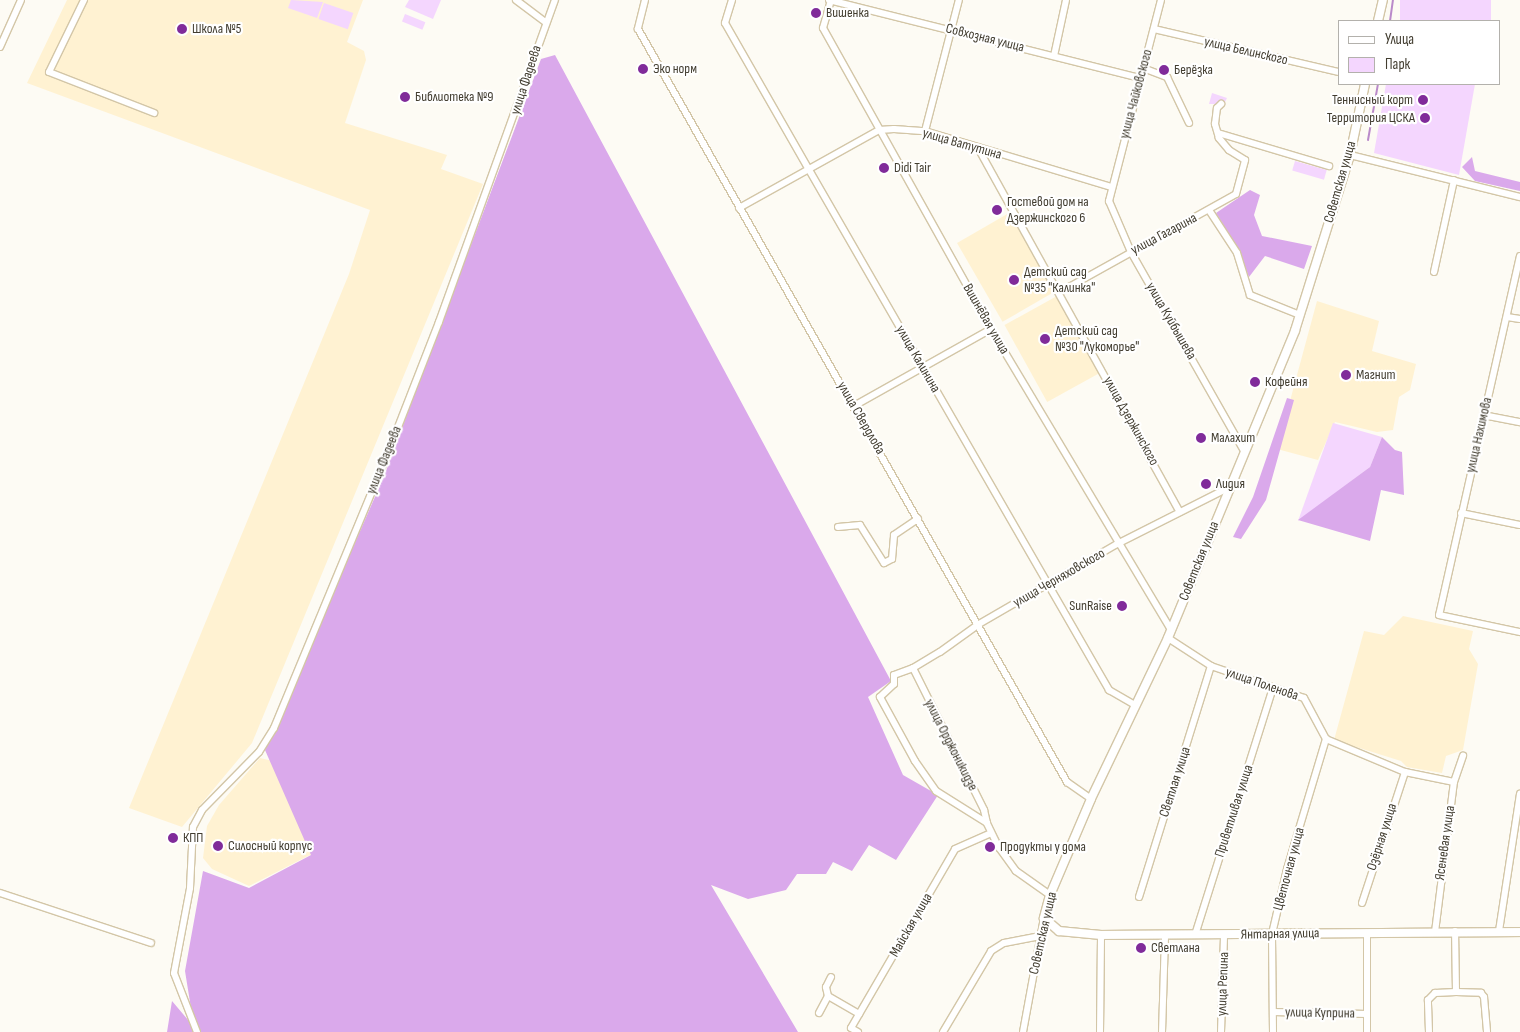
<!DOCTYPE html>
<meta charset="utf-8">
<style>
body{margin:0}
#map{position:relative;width:1520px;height:1032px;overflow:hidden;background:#fdfbf4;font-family:"Sofia Sans Condensed",sans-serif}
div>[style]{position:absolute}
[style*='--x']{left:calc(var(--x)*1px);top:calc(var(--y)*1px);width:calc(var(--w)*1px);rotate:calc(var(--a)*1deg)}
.built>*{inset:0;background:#fff2d2;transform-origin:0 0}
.green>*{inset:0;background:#f4d6fe;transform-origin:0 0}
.forest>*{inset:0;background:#daa9eb}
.stream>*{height:2px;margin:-1px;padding:0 1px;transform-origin:1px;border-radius:1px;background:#ba8aca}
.roads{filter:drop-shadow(1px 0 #d3c6a7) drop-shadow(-1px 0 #d3c6a7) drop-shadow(0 1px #d3c6a7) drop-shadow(0 -1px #d3c6a7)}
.minor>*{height:6px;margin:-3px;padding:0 3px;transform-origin:3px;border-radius:3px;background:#fff}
.tertiary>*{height:8px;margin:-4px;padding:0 4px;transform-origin:4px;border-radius:4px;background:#fff}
.dots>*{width:14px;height:14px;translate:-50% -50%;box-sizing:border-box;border:2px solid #fff;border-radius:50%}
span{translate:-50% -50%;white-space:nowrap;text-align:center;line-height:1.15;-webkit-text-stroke:4.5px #fff;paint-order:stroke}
.poi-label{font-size:14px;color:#423d30}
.left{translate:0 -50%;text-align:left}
.right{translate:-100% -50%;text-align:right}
.street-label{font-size:14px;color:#423d30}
.legend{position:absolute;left:1338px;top:20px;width:162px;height:65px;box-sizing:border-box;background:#fff;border:1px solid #b3b1ac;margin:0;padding:6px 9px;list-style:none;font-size:15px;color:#423d30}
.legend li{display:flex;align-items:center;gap:10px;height:25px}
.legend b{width:25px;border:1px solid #b3b1ac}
</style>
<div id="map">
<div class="built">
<i style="clip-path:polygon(67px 0,363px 0,347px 42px,364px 51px,366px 60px,345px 123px,447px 155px,441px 169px,483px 184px,252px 743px,182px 827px,129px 808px,349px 274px,370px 210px,27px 83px)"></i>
<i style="left:1009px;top:213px;width:91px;height:60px;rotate:60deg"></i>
<i style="left:1057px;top:296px;width:88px;height:60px;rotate:61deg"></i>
<i style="clip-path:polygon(1317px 301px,1379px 321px,1372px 351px,1416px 364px,1410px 390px,1399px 397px,1393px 430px,1377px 432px,1335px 422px,1318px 460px,1277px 449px)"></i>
<i style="clip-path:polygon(1403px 616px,1473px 631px,1469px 649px,1478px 664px,1463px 750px,1446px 756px,1442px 773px,1407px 767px,1401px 761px,1334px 740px,1364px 631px,1384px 635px)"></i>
<i style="clip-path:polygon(260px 758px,273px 761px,314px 853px,249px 886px,212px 869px,203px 858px,207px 826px,219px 805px)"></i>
</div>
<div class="green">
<i style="clip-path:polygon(291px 0,323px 2px,317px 18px,288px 8px)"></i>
<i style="clip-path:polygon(409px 0,441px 0,433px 19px,405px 7px)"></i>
<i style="left:1400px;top:0;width:91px;height:21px"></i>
<i style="left:324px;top:3px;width:31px;height:17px;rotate:19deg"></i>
<i style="left:405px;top:14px;width:22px;height:8px;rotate:22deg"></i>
<i style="clip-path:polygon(1386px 84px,1475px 84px,1459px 175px,1374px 153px)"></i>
<i style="clip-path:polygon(1212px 93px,1227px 98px,1224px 104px,1209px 104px)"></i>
<i style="left:1295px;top:161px;width:33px;height:10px;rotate:16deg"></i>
<i style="clip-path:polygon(1333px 423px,1382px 437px,1370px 467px,1298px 521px)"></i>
</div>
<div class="forest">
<i style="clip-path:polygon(555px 55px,891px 681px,868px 697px,903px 775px,938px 795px,896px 860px,869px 845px,852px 871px,833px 862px,826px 874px,797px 874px,786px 890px,748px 899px,711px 885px,798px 1032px,167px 1032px,172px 1001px,194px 1027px,185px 971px,203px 871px,249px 888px,311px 855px,265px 750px,384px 476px,541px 59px)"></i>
<i style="clip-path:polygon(1472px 157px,1475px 171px,1520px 182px,1520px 191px,1475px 181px,1462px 167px)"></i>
<i style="clip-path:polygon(1250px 190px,1260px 195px,1254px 215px,1262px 236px,1312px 246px,1304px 269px,1265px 256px,1249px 277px,1238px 249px,1216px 213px)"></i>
<i style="clip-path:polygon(1287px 398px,1294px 400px,1266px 500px,1241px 539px,1233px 537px,1253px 497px)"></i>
<i style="clip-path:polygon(1382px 437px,1395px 450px,1402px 452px,1404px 495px,1381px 490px,1370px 541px,1298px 520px,1370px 467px)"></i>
</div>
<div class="stream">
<i style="--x:1390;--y:21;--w:21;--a:-82"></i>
<i style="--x:1368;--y:140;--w:57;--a:-79.9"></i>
</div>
<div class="roads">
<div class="minor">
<i style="--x:84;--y:0;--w:80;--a:115.9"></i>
<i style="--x:49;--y:72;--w:113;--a:21.3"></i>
<i style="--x:516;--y:0;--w:36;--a:37"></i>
<i style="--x:645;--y:0;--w:30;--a:104"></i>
<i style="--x:638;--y:29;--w:867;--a:60.33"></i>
<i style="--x:1067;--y:782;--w:29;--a:35"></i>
<i style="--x:732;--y:0;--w:24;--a:107"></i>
<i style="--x:725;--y:23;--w:167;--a:60.2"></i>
<i style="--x:808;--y:168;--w:603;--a:60.03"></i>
<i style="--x:1109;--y:690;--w:30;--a:30"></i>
<i style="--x:829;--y:0;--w:321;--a:14.1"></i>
<i style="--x:831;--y:0;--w:29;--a:106"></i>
<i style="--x:823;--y:28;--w:345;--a:60.8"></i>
<i style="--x:991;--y:329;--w:351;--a:59.1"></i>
<i style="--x:1161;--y:0;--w:208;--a:104.5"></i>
<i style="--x:1109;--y:201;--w:56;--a:66.7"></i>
<i style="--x:1131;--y:252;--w:229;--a:60.4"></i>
<i style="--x:1154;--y:29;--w:190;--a:13.1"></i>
<i style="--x:0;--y:47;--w:51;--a:-65.9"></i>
<i style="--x:1054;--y:56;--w:57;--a:-77.9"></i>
<i style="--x:1143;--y:68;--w:26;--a:21"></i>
<i style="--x:1167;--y:77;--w:51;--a:64.4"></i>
<i style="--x:925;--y:131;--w:135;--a:-75.5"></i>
<i style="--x:1218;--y:133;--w:116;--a:16.6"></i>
<i style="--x:978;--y:148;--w:416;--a:61"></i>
<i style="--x:1350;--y:155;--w:175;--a:13.9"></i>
<i style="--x:739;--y:208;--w:160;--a:-29.1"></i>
<i style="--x:879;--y:130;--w:15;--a:-4"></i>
<i style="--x:894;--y:129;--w:31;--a:4"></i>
<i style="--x:925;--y:131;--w:195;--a:16.7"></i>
<i style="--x:1209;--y:210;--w:51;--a:56.9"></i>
<i style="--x:1237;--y:253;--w:44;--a:72.8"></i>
<i style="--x:1250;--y:295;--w:54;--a:21.8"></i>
<i style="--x:1520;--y:256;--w:368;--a:102.7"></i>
<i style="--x:1439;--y:615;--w:83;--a:11.9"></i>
<i style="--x:1434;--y:272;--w:94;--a:-77.7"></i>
<i style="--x:1060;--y:292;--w:201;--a:-29.1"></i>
<i style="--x:1236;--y:194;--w:35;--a:-75"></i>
<i style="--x:1245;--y:160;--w:19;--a:-148"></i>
<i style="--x:1229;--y:150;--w:16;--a:-130"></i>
<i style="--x:1219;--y:138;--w:15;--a:-106"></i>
<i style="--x:1215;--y:124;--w:16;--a:-83"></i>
<i style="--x:1217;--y:108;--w:6;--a:-45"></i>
<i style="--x:1507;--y:317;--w:13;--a:9"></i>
<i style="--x:854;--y:406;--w:157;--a:-29.3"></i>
<i style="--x:1483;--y:415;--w:38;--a:11"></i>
<i style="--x:1461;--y:513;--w:60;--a:11.5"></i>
<i style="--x:838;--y:527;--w:22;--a:-5"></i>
<i style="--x:860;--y:525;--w:45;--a:57.7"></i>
<i style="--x:884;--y:563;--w:9;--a:-27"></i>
<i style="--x:892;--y:559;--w:24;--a:-85"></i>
<i style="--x:894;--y:535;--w:29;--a:-34"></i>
<i style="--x:1168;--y:638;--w:51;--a:33.1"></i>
<i style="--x:1211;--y:666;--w:98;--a:19"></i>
<i style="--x:1304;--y:698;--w:47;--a:61.8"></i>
<i style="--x:1326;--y:739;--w:86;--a:22.7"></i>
<i style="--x:1405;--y:772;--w:50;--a:11.5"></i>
<i style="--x:913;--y:668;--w:159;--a:63.4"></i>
<i style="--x:984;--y:810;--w:13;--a:77"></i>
<i style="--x:0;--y:893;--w:159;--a:18.3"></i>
<i style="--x:1050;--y:895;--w:42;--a:-144.8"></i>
<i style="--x:1016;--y:871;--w:29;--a:-126"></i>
<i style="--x:999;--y:848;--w:28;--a:-116"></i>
<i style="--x:987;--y:823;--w:60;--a:-147.9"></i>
<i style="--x:936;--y:791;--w:37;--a:-125"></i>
<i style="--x:915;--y:761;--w:73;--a:-118.7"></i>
<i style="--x:880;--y:697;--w:19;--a:-43"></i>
<i style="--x:894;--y:684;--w:9;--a:-90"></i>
<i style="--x:894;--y:675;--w:20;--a:-20"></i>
<i style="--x:913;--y:668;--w:31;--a:-31"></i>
<i style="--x:940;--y:652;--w:48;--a:-35.7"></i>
<i style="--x:979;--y:624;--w:160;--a:-30.1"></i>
<i style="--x:1117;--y:544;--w:124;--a:-26.8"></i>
<i style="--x:1139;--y:897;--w:242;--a:-72.7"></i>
<i style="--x:1362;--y:903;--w:138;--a:-71.8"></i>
<i style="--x:1499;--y:931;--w:139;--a:-81.3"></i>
<i style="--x:1435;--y:932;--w:151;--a:-82.8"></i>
<i style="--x:1454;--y:782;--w:28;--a:-71"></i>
<i style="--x:1367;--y:933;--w:99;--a:90"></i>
<i style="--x:1195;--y:935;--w:260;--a:-72.5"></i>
<i style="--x:1456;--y:992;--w:25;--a:2"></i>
<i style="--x:1481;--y:993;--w:5;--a:53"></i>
<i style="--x:1484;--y:997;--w:35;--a:85"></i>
<i style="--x:828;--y:996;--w:9;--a:-103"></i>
<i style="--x:826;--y:987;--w:11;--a:-63"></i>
<i style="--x:1273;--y:1012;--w:94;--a:1.2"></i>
<i style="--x:819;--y:1013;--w:19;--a:-62"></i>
<i style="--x:828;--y:996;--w:36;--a:30"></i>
<i style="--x:197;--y:1032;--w:63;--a:-111.3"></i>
<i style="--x:174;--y:973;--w:86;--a:-79.3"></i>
<i style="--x:190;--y:888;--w:61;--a:-87.2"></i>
<i style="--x:193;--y:827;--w:19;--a:-62"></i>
<i style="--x:202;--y:810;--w:81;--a:-45.5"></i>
<i style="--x:259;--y:752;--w:28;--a:-58"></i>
<i style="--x:274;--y:728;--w:287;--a:-67.5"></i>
<i style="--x:384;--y:463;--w:151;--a:-68.7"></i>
<i style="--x:439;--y:322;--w:342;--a:-70.2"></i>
<i style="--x:858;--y:1032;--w:8;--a:-150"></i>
<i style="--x:851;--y:1028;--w:207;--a:-59.8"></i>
<i style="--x:955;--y:849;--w:39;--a:-24"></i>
<i style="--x:943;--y:1032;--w:94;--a:-59.3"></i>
<i style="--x:991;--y:951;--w:15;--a:-32"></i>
<i style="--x:1004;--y:943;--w:37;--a:-11"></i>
<i style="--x:1023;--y:1032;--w:116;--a:-79.6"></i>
<i style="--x:1100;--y:1032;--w:97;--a:-89.4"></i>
<i style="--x:1162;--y:1032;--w:98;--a:-88.2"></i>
<i style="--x:1221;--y:1032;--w:97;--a:-88.2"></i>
<i style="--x:1273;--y:1032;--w:98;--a:-90.6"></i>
<i style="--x:1272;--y:934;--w:67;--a:-77"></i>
<i style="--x:1287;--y:869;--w:136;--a:-73.3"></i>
<i style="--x:1429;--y:1032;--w:32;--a:-92"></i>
<i style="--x:1428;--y:1000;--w:10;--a:-45"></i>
<i style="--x:1435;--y:993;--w:21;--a:-3"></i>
<i style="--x:1456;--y:992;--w:61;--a:-90.9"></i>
</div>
<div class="tertiary">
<i style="--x:1378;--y:21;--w:22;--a:-77"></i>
<i style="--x:1365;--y:84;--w:73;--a:101.9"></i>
<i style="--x:1350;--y:155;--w:184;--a:107.4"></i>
<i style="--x:1295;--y:331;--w:332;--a:112.5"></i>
<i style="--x:1168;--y:638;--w:178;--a:115.6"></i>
<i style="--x:1091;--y:799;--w:104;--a:113.1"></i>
<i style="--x:1050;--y:895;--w:24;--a:105"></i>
<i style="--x:1044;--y:918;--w:20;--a:41"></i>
<i style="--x:1059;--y:931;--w:42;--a:5.4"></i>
<i style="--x:1101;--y:935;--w:419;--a:-0.4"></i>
</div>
</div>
<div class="dots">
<i style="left:816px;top:13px;background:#802b9a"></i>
<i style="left:182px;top:29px;background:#802b9a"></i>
<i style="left:643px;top:69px;background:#802b9a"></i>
<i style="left:1164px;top:70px;background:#802b9a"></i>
<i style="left:405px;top:97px;background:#802b9a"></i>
<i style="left:1423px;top:100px;background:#802b9a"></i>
<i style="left:1425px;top:118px;background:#802b9a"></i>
<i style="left:884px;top:168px;background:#802b9a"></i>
<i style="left:997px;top:210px;background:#802b9a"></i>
<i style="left:1014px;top:280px;background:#802b9a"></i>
<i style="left:1045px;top:339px;background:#802b9a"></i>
<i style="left:1346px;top:375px;background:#802b9a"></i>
<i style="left:1255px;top:382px;background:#802b9a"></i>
<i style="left:1201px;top:438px;background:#802b9a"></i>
<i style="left:1206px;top:484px;background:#802b9a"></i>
<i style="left:1122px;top:606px;background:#802b9a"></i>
<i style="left:173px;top:838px;background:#802b9a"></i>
<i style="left:218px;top:846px;background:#802b9a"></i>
<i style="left:990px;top:847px;background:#802b9a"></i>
<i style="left:1141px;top:948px;background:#802b9a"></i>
</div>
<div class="poi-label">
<span class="left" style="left:826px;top:13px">Вишенка</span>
<span class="left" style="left:192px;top:29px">Школа №5</span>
<span class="left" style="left:653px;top:69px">Эко норм</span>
<span class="left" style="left:1174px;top:70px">Берёзка</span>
<span class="left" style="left:415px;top:97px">Библиотека №9</span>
<span class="right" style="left:1413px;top:100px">Теннисный корт</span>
<span class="right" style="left:1415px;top:118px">Территория ЦСКА</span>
<span class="left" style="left:894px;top:168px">Didi Tair</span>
<span class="left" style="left:1007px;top:210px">Гостевой дом на<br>Дзержинского 6</span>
<span class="left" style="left:1024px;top:280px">Детский сад<br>№35 "Калинка"</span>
<span class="left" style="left:1055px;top:339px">Детский сад<br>№30 "Лукоморье"</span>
<span class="left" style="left:1356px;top:375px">Магнит</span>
<span class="left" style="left:1265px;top:382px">Кофейня</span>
<span class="left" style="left:1211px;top:438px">Малахит</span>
<span class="left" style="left:1216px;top:484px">Лидия</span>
<span class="right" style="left:1112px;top:606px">SunRaise</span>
<span class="left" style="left:183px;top:838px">КПП</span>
<span class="left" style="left:228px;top:846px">Силосный корпус</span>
<span class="left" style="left:1000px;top:847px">Продукты у дома</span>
<span class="left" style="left:1151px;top:948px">Светлана</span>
</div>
<div class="street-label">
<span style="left:985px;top:38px;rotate:14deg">Совхозная улица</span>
<span style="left:1246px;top:51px;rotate:13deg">улица Белинского</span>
<span style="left:526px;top:80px;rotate:-72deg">улица Фадеева</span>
<span style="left:1136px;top:94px;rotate:-75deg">улица Чайковского</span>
<span style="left:962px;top:144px;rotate:16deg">улица Ватутина</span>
<span style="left:1340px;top:182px;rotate:-74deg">Советская улица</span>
<span style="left:1164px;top:234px;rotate:-28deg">улица Гагарина</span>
<span style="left:986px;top:319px;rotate:60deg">Вишнёвая улица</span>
<span style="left:1171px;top:321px;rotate:60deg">улица Куйбышева</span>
<span style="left:918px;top:359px;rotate:60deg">улица Калинина</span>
<span style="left:861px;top:418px;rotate:60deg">улица Свердлова</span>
<span style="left:1131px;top:421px;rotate:61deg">улица Дзержинского</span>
<span style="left:1479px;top:435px;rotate:-77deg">улица Нахимова</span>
<span style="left:384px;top:460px;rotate:-68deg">улица Фадеева</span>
<span style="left:1199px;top:561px;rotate:-68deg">Советская улица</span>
<span style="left:1059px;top:578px;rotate:-30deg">улица Черняховского</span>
<span style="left:1262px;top:684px;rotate:19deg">улица Поленова</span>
<span style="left:951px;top:745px;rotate:63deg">улица Орджоникидзе</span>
<span style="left:1175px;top:782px;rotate:-72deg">Светлая улица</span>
<span style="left:1234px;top:811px;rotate:-72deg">Приветливая улица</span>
<span style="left:1382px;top:837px;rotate:-72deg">Озёрная улица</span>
<span style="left:1445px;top:843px;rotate:-82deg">Ясеневая улица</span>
<span style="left:1289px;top:869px;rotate:-75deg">Цветочная улица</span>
<span style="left:911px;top:925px;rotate:-60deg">Майская улица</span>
<span style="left:1043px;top:933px;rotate:-77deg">Советская улица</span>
<span style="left:1280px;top:934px;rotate:-1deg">Янтарная улица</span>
<span style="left:1223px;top:984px;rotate:-88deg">улица Репина</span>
<span style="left:1320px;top:1013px;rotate:1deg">улица Куприна</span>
</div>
<ul class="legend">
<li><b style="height:6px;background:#fff"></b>Улица</li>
<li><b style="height:14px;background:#f4d6fe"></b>Парк</li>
</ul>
</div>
